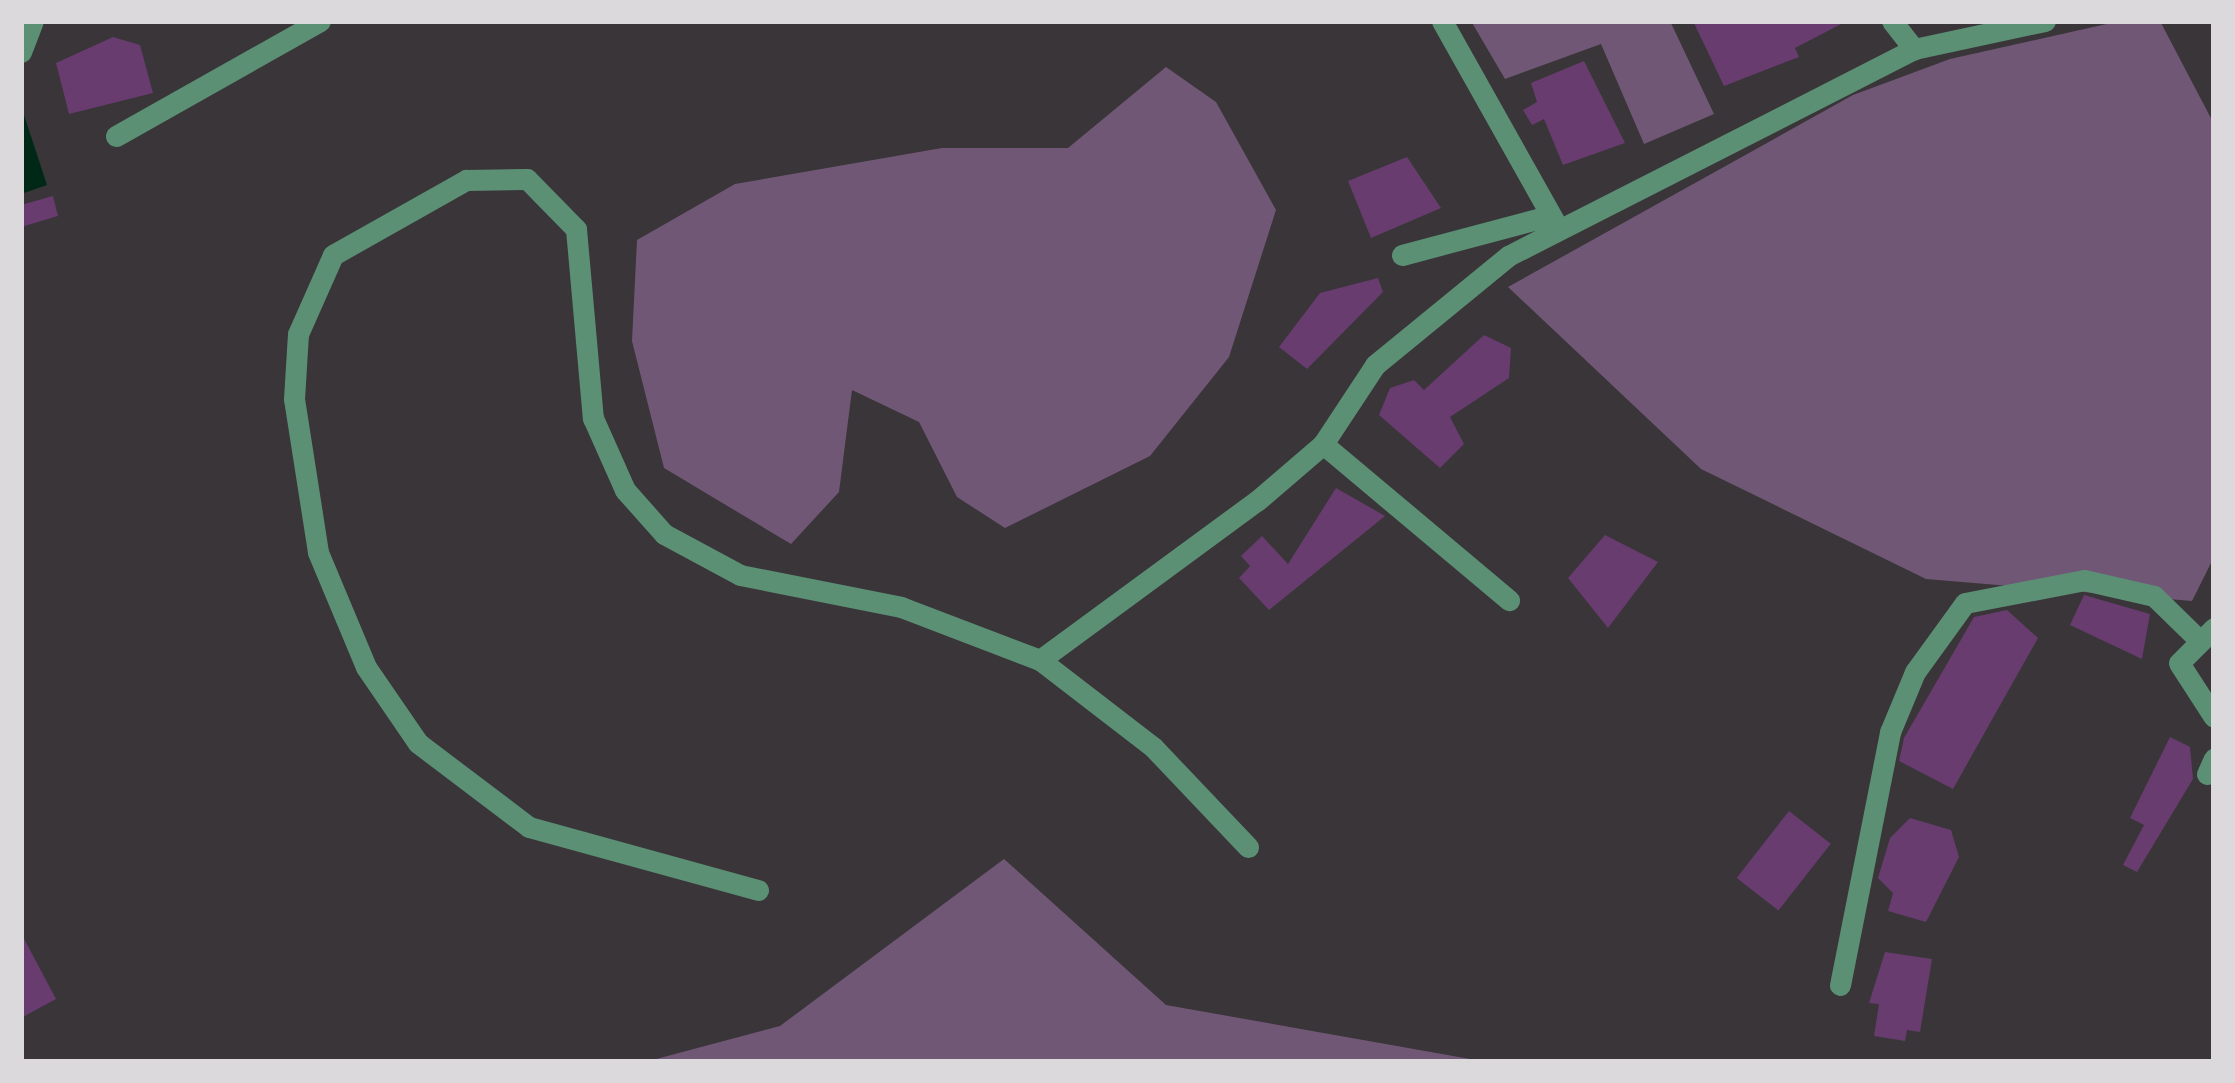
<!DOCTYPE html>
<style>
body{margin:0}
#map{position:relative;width:2235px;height:1083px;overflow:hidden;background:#393539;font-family:"DM Sans",sans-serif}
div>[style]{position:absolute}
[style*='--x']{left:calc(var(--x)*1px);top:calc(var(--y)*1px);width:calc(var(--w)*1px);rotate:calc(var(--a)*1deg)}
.green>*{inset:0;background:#715776}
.water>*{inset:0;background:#002817}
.building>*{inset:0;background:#683c6f;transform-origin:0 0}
.minor>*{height:21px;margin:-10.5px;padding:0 10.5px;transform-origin:10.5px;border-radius:10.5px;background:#5b9075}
span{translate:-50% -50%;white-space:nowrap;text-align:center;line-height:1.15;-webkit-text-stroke:12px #1f1d1f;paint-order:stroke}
.frame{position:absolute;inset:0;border:24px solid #dbd9db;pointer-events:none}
</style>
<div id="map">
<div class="green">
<i style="clip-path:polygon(1471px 21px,1670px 21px,1714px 114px,1644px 144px,1601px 44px,1505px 79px)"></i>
<i style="clip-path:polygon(2120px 21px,2160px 21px,2214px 124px,2214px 557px,2192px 601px,1926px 579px,1701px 469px,1508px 287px,1853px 95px,1950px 59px)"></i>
<i style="clip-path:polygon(1166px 67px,1216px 102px,1276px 210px,1229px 357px,1150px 456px,1005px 528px,957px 497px,919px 422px,852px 390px,839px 492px,791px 544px,664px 468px,632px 341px,637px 240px,735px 184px,942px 148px,1068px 148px)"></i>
<i style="clip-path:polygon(1004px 859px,1166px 1005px,1487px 1062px,645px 1062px,780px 1026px)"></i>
</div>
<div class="water">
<i style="clip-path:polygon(21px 106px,47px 185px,21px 194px)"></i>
</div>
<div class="building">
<i style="clip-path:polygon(1693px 21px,1847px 21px,1795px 48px,1799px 57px,1724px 86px)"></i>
<i style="clip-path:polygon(113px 37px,140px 45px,153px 93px,69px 114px,56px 63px)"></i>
<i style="clip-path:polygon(1584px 61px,1625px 143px,1563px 165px,1544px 119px,1532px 125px,1523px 110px,1537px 102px,1531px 83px)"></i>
<i style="clip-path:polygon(1407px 157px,1441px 208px,1371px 238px,1348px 181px)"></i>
<i style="clip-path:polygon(53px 196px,58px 216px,21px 227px,21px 205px)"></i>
<i style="clip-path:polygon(1378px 278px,1383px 292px,1307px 369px,1279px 347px,1320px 293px)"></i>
<i style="clip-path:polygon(1484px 335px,1511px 348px,1509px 378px,1450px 417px,1464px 444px,1440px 468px,1379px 415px,1390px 388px,1414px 380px,1424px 390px)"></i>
<i style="clip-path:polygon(1336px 488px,1385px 516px,1269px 610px,1239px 578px,1250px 566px,1241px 556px,1262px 536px,1288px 564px)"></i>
<i style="clip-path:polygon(1605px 535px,1658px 562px,1608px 628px,1568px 578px)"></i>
<i style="clip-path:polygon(2084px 595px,2150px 614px,2142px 659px,2070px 625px)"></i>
<i style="clip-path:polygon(2007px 610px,2038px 638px,1953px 789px,1899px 761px,1904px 738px,1974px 617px)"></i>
<i style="clip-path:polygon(2170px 737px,2190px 747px,2193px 779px,2137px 872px,2123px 865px,2144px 825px,2130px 818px)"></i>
<i style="left:1789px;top:811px;width:53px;height:85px;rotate:38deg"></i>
<i style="clip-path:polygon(1910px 818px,1951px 830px,1959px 857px,1926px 922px,1888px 911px,1893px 893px,1878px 878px,1890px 838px)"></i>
<i style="clip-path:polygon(21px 933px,56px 999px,21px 1018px)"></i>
<i style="clip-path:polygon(1885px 952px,1932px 959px,1920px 1032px,1907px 1030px,1905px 1041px,1874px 1036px,1879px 1004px,1869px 1003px)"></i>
</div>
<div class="minor">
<i style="--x:1442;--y:21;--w:237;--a:60.7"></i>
<i style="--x:1892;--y:21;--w:36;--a:52"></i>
<i style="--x:21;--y:52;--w:33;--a:-69"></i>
<i style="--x:116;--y:136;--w:234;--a:-29.4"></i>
<i style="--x:1402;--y:255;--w:152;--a:-14.9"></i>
<i style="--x:1323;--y:444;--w:243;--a:40"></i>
<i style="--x:2214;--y:628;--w:49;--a:135"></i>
<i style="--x:2179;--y:663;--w:64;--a:57.1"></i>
<i style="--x:1040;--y:660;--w:143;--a:37.6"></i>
<i style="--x:1153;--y:747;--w:138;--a:46.5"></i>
<i style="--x:2207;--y:774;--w:17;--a:-66"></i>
<i style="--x:758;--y:890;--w:238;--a:-164.6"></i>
<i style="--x:529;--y:827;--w:139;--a:-142.9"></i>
<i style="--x:418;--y:743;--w:92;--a:-124.4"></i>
<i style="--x:366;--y:667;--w:125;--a:-112.7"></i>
<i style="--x:318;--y:552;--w:155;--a:-98.9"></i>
<i style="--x:294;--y:399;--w:65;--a:-86.5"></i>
<i style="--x:298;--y:334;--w:86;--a:-66.1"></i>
<i style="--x:333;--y:255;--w:153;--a:-29.4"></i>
<i style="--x:466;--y:180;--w:61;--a:-0.9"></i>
<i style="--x:527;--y:179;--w:70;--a:45.6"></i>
<i style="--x:576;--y:229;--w:190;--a:84.9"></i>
<i style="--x:593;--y:418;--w:79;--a:66"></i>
<i style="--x:625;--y:490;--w:59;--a:48.4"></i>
<i style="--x:664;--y:534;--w:86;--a:28.3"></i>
<i style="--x:740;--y:575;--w:164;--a:11.2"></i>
<i style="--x:901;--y:607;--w:149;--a:20.9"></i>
<i style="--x:1040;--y:660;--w:270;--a:-36.3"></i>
<i style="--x:1258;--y:500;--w:86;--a:-40.7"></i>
<i style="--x:1323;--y:444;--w:95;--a:-56.6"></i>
<i style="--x:1375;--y:365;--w:172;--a:-39.3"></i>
<i style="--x:1508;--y:256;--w:456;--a:-27"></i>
<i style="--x:1914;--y:49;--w:134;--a:-12.1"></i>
<i style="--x:1840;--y:985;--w:258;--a:-78.8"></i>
<i style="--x:1890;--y:732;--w:65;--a:-67.4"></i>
<i style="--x:1915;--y:672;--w:85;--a:-54.1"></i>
<i style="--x:1965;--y:603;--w:121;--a:-10.9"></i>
<i style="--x:2084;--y:580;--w:72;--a:12.9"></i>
<i style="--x:2154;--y:596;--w:62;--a:44.3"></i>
</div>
<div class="frame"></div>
</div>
